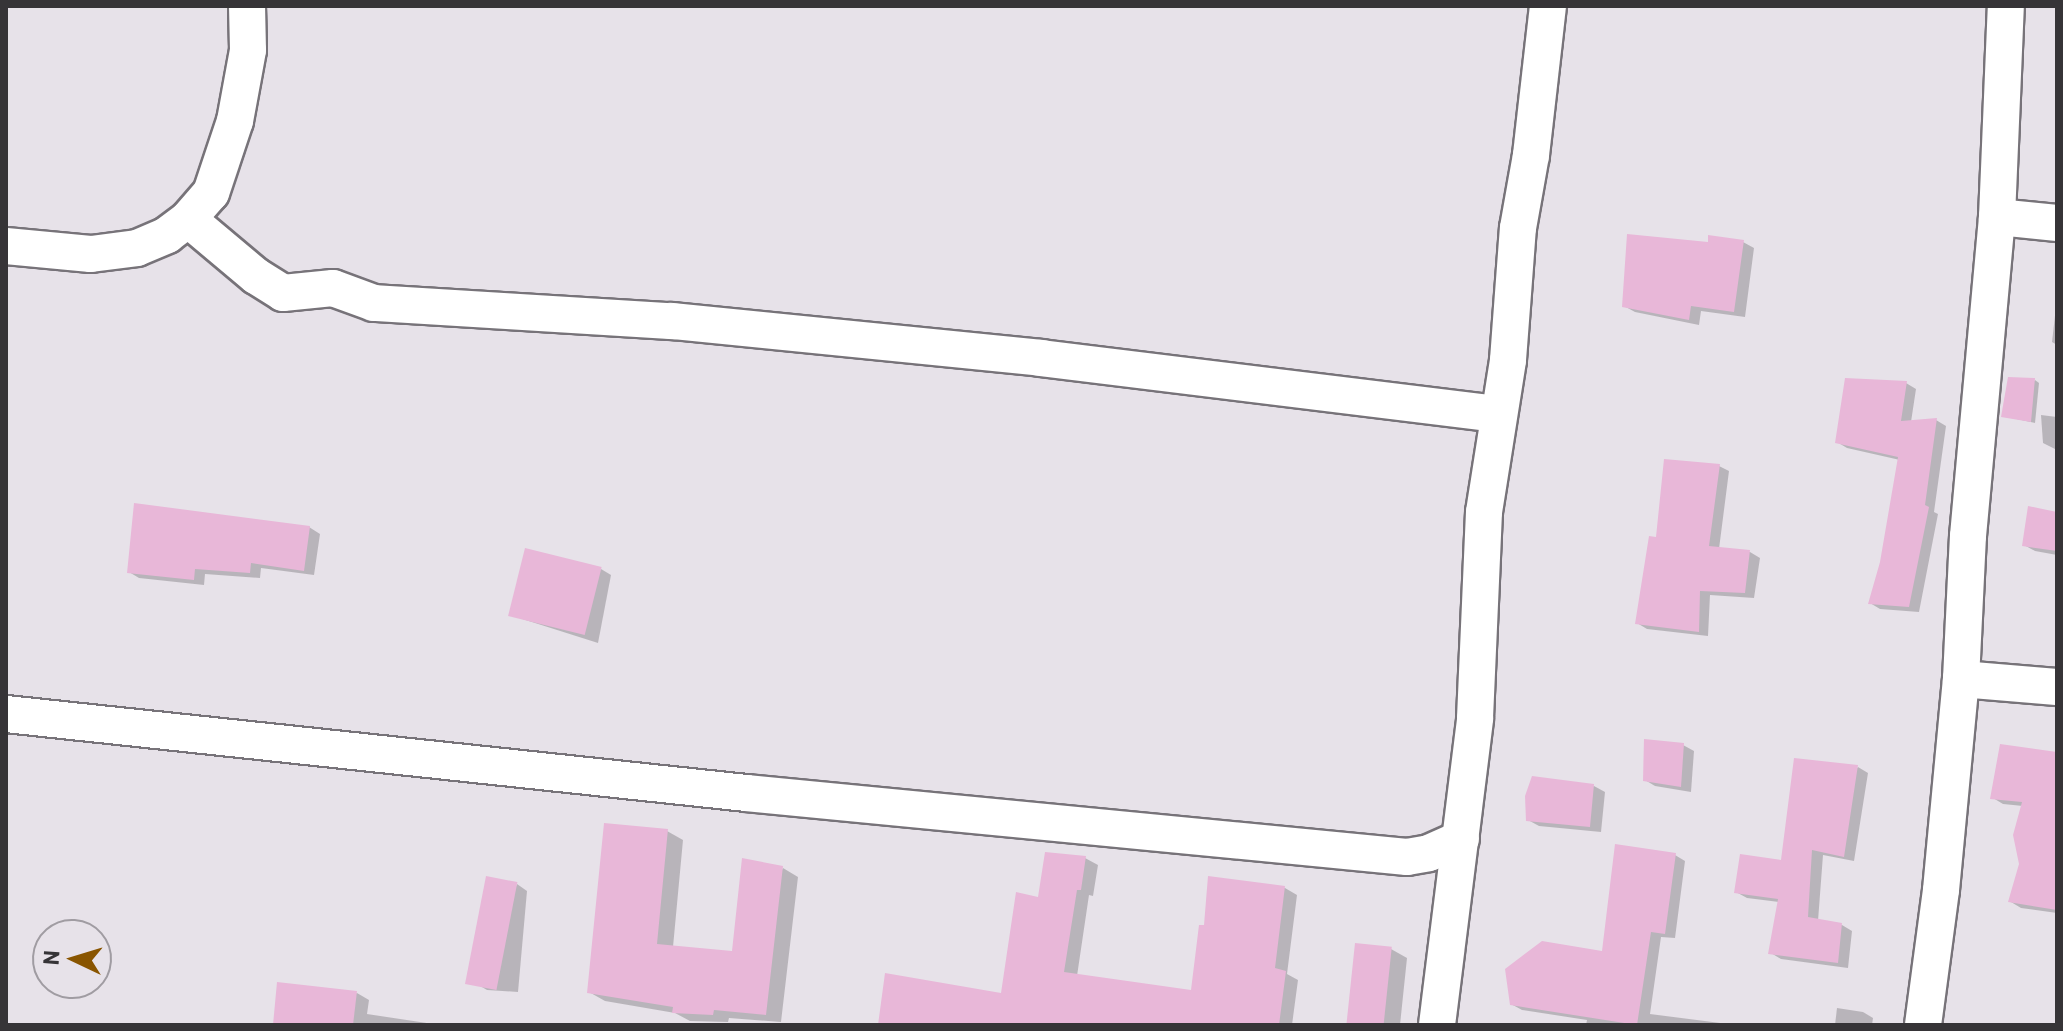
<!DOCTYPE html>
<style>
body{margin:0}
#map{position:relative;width:2063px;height:1031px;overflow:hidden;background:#e7e2e9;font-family:Barlow,sans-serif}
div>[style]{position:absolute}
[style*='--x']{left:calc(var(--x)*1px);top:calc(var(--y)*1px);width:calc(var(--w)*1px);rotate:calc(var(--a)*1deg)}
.shadow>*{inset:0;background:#0003}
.building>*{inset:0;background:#e8b7d8;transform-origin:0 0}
.roads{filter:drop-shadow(2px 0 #777379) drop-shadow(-2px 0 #777379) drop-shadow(0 2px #777379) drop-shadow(0 -2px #777379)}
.street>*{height:36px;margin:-18px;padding:0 18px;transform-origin:18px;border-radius:18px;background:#fff}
span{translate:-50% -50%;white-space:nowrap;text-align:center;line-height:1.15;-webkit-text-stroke:7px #e7e2e9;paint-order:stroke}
.frame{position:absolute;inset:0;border:8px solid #363437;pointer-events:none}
.north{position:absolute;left:32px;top:919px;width:80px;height:80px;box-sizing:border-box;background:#e7e2e9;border:2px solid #a09ca2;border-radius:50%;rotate:274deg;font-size:22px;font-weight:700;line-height:32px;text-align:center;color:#363437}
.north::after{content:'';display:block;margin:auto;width:28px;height:36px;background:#895500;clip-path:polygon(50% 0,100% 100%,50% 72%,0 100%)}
</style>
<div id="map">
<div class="shadow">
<i style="clip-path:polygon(1743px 242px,1754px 248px,1745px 317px,1701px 311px,1699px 325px,1635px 312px,1624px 306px,1710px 244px)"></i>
<i style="clip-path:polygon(2057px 298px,2057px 345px,2052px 342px)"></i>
<i style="clip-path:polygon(2035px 380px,2039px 383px,2035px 423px,2003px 416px)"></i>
<i style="clip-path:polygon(1906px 383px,1916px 389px,1911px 422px,1936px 420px,1946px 426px,1934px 512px,1938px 514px,1919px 612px,1880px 609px,1870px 603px,1882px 562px,1900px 460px,1847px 448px,1837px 442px)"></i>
<i style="clip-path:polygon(2041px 415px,2057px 417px,2057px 450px,2043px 443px)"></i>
<i style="clip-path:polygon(1719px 466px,1729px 471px,1719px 549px,1750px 552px,1760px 558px,1754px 598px,1710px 595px,1708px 636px,1647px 629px,1637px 623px,1658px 539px)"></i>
<i style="clip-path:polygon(2057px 514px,2057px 555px,2035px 551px,2024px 545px)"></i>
<i style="clip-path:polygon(309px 527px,320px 534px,314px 575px,261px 568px,260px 578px,205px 574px,204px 585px,139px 578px,129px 572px)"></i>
<i style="clip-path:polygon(601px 569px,611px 575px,598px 643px,513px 616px)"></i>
<i style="clip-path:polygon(1683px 745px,1694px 751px,1691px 792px,1655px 786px,1645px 780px)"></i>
<i style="clip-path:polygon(2057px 754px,2057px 913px,2021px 908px,2011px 902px,2021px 864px,2023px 806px,2003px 804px,1993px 798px)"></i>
<i style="clip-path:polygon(1858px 767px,1868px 773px,1854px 861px,1823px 855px,1818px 921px,1842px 925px,1852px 931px,1848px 968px,1781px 959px,1771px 953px,1779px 902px,1747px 898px,1736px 892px,1783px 862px)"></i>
<i style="clip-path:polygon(1594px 786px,1605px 792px,1601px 832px,1539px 826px,1528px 820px)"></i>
<i style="clip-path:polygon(667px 831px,683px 840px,673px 947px,734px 954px,783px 868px,798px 877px,781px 1022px,729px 1018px,728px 1022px,690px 1021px,675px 1013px,605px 1001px,589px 992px)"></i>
<i style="clip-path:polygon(1675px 855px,1685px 861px,1675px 938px,1661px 937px,1650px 1014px,1736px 1025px,1586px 1025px,1587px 1020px,1522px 1010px,1511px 1004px,1603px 953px)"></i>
<i style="clip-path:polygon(1085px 858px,1098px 865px,1093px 896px,1089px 895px,1077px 976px,1193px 992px,1206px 927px,1209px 878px,1285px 888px,1297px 895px,1287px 974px,1298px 980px,1292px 1025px,880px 1025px,1003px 995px,1040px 900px)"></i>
<i style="clip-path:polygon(517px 884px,527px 891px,518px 992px,487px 990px,477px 984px)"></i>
<i style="clip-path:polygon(1391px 949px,1407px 958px,1400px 1025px,1348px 1025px)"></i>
<i style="clip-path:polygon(357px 993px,369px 1000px,367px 1014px,440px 1025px,275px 1025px)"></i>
<i style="clip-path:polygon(1837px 1008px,1863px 1012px,1873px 1018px,1872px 1025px,1835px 1025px)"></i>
</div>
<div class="building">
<i style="clip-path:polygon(1627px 234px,1708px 242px,1708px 235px,1744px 240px,1734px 312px,1691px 306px,1689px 320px,1622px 307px)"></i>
<i style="clip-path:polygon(2008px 377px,2035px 378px,2031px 422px,2001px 417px)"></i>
<i style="clip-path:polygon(1845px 378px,1907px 381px,1901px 421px,1937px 418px,1925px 505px,1929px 507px,1909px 607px,1868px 604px,1880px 562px,1898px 457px,1835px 443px)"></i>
<i style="clip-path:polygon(1664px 459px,1720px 464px,1709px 546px,1750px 550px,1745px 593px,1700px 591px,1699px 632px,1635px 624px,1649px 536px,1656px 537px)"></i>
<i style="clip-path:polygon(134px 503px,310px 526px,304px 571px,251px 563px,250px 573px,195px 569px,194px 580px,127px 573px)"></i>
<i style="clip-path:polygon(2028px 506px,2057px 512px,2057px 551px,2022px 546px)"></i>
<i style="left:525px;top:548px;width:79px;height:70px;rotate:14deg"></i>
<i style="clip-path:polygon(1644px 739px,1684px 743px,1681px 787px,1643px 781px)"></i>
<i style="clip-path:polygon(2000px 744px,2057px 752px,2057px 910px,2008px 902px,2019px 864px,2013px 835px,2022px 802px,1990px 799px)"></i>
<i style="clip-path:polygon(1794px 758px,1858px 765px,1844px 857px,1812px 850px,1808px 917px,1842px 923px,1838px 963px,1768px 954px,1778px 899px,1734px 893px,1740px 854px,1781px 860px)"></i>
<i style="clip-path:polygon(1532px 776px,1594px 784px,1590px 827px,1526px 821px,1525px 796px)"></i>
<i style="clip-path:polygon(604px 823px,668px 829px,657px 944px,732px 951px,742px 858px,783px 866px,766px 1015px,714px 1010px,713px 1015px,672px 1013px,673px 1007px,587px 993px)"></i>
<i style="clip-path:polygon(1615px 844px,1676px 853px,1665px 934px,1651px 932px,1637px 1025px,1510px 1005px,1505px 969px,1542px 941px,1602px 951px)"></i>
<i style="clip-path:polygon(1045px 852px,1086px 856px,1081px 890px,1077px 890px,1064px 972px,1191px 990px,1199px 925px,1204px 925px,1208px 876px,1285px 886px,1275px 968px,1286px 971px,1279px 1025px,878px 1025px,885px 973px,1001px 993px,1016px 892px,1038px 897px)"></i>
<i style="left:486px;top:876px;width:32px;height:110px;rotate:11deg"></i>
<i style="left:1355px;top:943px;width:37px;height:82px;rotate:6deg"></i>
<i style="clip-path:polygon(277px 982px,357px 991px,353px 1025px,273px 1025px)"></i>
</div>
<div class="roads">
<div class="street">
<i style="--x:1997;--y:217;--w:60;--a:5.7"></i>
<i style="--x:188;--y:219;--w:89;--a:40"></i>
<i style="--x:256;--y:276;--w:32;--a:32"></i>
<i style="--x:283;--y:293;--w:50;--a:-5.7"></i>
<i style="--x:333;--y:288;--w:44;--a:20.1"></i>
<i style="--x:374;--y:303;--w:299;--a:3.5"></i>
<i style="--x:672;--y:321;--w:371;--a:5.7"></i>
<i style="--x:1041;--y:358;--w:461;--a:7"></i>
<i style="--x:6;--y:246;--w:85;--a:5.4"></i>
<i style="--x:91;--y:254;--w:46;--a:-7.4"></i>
<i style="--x:137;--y:248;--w:33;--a:-23"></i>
<i style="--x:167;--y:235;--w:26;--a:-37"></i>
<i style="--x:188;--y:219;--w:35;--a:-49"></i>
<i style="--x:211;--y:193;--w:76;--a:-71.6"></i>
<i style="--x:235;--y:121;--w:72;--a:-79.6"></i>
<i style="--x:248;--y:50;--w:44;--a:-91.3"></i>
<i style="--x:1961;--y:679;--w:96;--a:4.8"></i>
<i style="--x:6;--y:714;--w:744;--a:6.09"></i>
<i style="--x:746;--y:793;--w:664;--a:5.53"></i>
<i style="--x:1407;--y:857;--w:22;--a:-10"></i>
<i style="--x:1429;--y:853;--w:35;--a:-24"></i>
<i style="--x:1437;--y:1025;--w:309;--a:-82.9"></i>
<i style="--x:1475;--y:718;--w:206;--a:-87.5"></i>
<i style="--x:1484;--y:512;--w:154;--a:-81"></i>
<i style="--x:1508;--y:360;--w:132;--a:-85.7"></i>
<i style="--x:1518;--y:228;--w:74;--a:-79.9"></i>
<i style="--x:1531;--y:155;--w:150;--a:-83.5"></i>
<i style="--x:1923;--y:1025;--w:136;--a:-82.4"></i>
<i style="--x:1941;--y:890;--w:212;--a:-84.6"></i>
<i style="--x:1961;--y:679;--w:143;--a:-87.2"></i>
<i style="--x:1968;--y:536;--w:320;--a:-84.8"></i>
<i style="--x:1997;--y:217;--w:211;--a:-87.6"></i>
</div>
</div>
<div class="frame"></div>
<div class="north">N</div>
</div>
